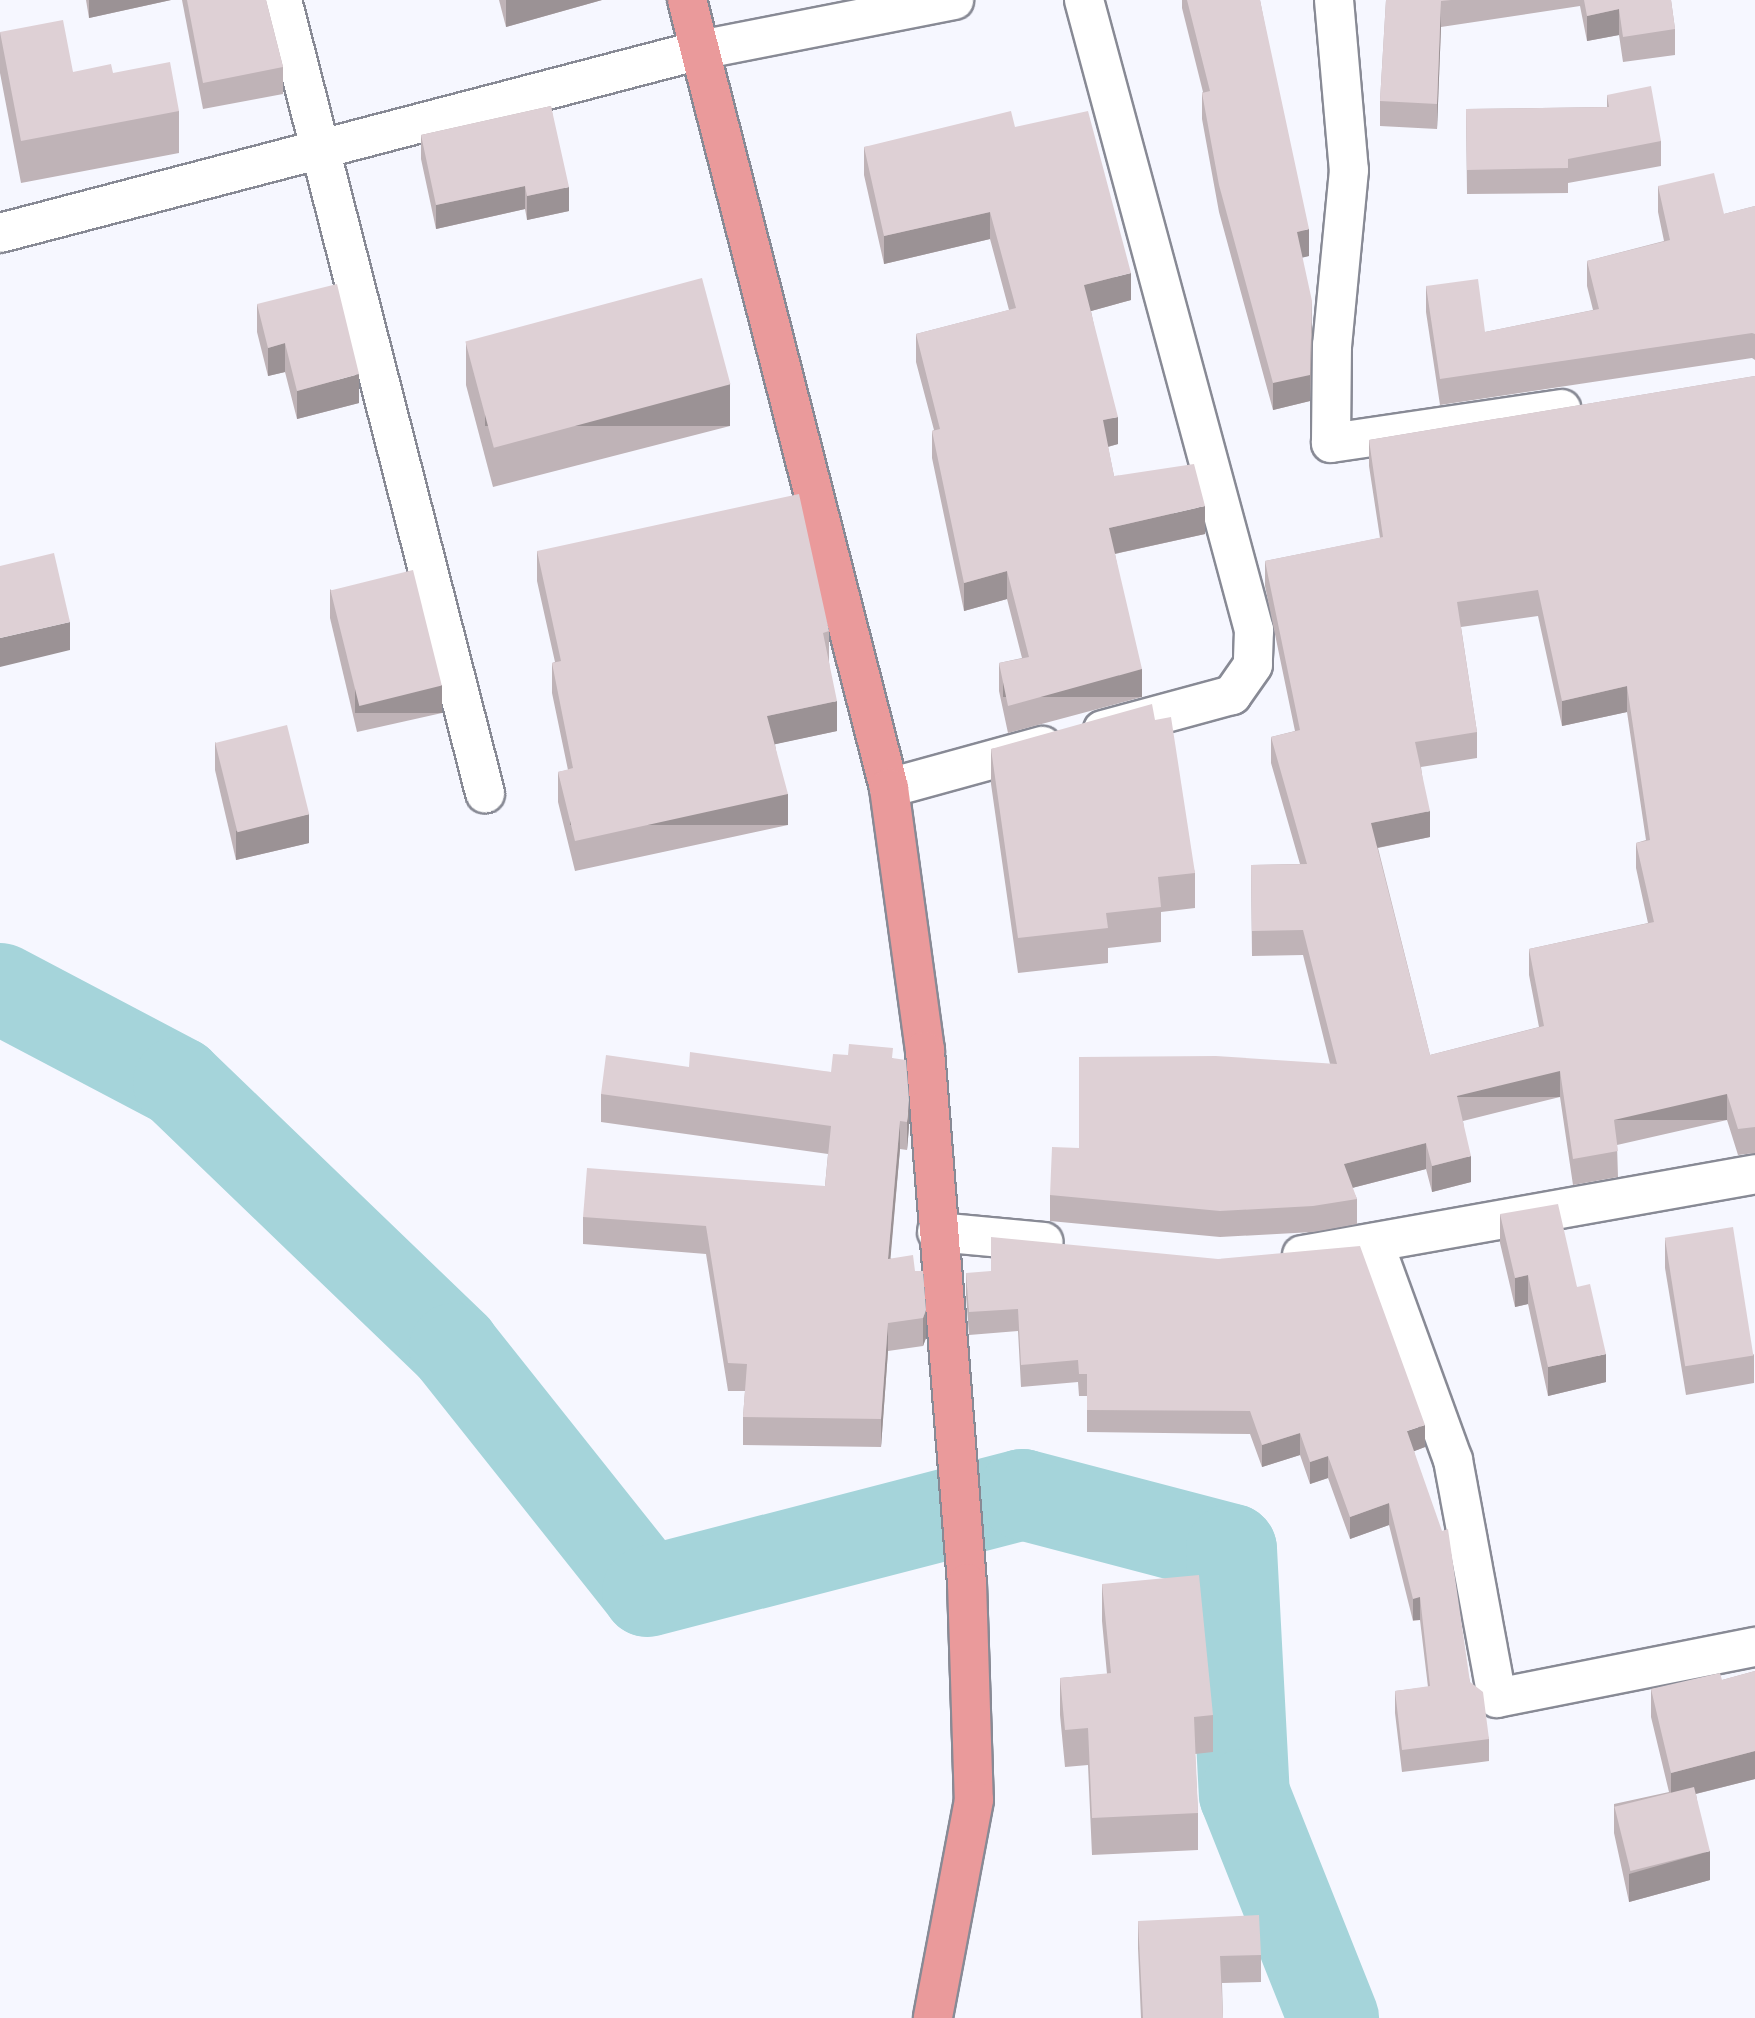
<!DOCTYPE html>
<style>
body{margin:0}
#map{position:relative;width:1755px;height:2018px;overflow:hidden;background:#f6f7ff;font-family:Georgia,serif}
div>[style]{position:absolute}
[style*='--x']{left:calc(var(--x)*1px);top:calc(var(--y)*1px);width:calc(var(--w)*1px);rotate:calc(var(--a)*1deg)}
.river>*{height:91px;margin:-45.5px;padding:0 45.5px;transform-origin:45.5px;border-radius:45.5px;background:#a5d4da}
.roads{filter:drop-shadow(2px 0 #888a95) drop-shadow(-2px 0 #888a95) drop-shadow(0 2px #888a95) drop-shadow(0 -2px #888a95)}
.minor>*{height:38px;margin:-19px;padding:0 19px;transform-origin:19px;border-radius:19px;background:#fff}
.major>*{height:38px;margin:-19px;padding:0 19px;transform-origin:19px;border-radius:19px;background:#ea9a9b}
.wall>*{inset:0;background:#bfb3b7}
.shaded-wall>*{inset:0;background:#9b9295;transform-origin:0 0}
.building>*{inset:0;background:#ded0d5;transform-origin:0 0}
span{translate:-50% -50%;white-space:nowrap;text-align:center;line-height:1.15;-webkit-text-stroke:7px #fff;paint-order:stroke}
</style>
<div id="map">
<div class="river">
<i style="--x:0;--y:988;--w:201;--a:27.8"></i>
<i style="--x:178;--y:1082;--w:383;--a:43.9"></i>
<i style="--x:454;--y:1348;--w:310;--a:51.5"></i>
<i style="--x:647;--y:1591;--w:387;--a:-14.5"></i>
<i style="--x:1022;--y:1494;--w:216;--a:14.7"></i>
<i style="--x:1231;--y:1549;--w:245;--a:87"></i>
<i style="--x:1244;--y:1794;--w:241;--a:68.3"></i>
</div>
<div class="roads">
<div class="minor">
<i style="--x:282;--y:0;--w:819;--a:75.64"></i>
<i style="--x:1084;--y:0;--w:653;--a:74.9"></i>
<i style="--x:1254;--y:630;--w:35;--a:92"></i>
<i style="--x:1253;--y:665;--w:37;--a:125"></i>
<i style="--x:1232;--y:695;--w:134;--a:164.8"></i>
<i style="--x:1334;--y:0;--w:171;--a:85"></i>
<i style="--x:1349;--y:170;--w:176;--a:95.5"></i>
<i style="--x:1332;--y:345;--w:98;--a:90.6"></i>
<i style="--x:1331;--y:443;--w:233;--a:-8.4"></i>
<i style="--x:0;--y:233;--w:724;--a:-14.65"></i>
<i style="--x:700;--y:50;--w:259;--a:-11.1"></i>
<i style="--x:889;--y:788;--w:159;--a:-15.4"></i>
<i style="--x:937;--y:1232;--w:107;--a:5.3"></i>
<i style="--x:1374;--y:1243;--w:231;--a:70"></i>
<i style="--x:1453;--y:1460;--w:242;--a:79.5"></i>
<i style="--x:1497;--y:1698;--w:263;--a:-11.2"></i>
<i style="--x:1302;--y:1255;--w:460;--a:-10.1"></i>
</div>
<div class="major">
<i style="--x:687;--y:0;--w:813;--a:75.62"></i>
<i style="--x:889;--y:788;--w:265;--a:82.2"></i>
<i style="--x:925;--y:1051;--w:534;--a:85.49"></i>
<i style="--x:967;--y:1583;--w:217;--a:88.2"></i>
<i style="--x:974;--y:1800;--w:222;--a:100.7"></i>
</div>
</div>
<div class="wall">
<i style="clip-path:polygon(86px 0,171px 0,89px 18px)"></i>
<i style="clip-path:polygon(182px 0,266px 0,283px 67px,283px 94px,203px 109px)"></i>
<i style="clip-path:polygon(499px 0,602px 0,506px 27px)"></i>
<i style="clip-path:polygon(1182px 0,1260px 0,1309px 256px,1302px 257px,1312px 327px,1310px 401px,1273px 410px,1219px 212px,1202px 119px,1202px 93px,1203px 92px,1182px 8px)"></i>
<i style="clip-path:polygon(1386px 0,1671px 0,1675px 29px,1675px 55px,1623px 62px,1619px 35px,1587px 41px,1580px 6px,1441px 27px,1437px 129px,1380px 126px,1380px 101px)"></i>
<i style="clip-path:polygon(0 32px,73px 72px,113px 73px,179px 111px,179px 153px,21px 183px,0 73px)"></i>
<i style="clip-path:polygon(1607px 95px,1661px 141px,1661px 166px,1568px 183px,1568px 193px,1467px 194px,1466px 109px,1607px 107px)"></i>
<i style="clip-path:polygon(551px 106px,569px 211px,527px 220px,525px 209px,436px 229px,421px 159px,421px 135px)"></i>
<i style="clip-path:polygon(1015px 127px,1131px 300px,1091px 311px,1118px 444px,1108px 447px,1114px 476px,1205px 534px,1115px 554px,1142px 697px,1008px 733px,999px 691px,999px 663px,1022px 658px,1007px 599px,964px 611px,932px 458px,932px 431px,934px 430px,916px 362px,916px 334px,1009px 310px,990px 239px,884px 264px,864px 175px,864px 147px)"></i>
<i style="clip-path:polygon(1658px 186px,1724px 214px,1755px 206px,1755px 360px,1752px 358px,1440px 405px,1426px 312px,1426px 286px,1485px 332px,1593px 310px,1587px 286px,1587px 261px,1664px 241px,1658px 212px)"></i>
<i style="clip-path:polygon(257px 304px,359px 403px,297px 419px,285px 372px,268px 376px,257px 332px)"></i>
<i style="clip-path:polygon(466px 343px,730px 426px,493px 487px,466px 385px)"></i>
<i style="clip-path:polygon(evenodd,1755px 376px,1755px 1153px,1738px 1155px,1727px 1120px,1617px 1145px,1618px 1177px,1573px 1185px,1560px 1097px,1463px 1121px,1471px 1182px,1432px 1192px,1426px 1169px,1352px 1188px,1357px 1199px,1357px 1224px,1313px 1232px,1220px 1237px,1050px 1221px,1050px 1195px,1079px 1148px,1330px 1064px,1303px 955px,1252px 956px,1251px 865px,1300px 864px,1271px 763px,1271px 737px,1295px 731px,1265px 586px,1265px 561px,1380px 538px,1369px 466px,1369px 440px,1755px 376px,1538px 616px,1562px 726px,1627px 712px,1646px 840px,1636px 843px,1636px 868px,1648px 923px,1529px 949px,1529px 975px,1539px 1027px,1430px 1055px,1378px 848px,1430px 837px,1421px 767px,1477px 758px,1477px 732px,1461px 627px,1538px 616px)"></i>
<i style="clip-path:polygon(537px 551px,829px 631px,829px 662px,837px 731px,775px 744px,788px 825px,575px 871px,558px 802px,558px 772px,568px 770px,552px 693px,552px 663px,555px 662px,537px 581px)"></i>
<i style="clip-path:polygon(330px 589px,442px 713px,357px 732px,330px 618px)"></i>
<i style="clip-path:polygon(1155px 720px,1195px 873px,1195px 908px,1161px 912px,1161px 942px,1108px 948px,1108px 963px,1018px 973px,991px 784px,991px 749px)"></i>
<i style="clip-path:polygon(215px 742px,309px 843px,236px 860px,215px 770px)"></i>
<i style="clip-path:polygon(893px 1058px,909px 1127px,907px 1150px,900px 1149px,890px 1258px,915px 1271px,923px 1271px,926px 1338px,923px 1346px,888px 1351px,881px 1447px,743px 1445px,743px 1417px,745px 1391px,728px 1391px,706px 1254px,583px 1244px,583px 1217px,825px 1186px,828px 1154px,601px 1122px,601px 1094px,689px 1067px,831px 1072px)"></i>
<i style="clip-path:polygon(1500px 1214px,1577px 1287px,1606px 1382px,1548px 1396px,1528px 1304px,1515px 1307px,1500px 1243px)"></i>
<i style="clip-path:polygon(1665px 1239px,1754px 1355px,1754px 1383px,1686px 1395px,1665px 1268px)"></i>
<i style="clip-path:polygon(966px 1273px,1425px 1447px,1414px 1451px,1470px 1682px,1489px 1739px,1489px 1761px,1402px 1772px,1395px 1713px,1395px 1691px,1428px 1687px,1420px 1620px,1413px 1621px,1389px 1525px,1350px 1539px,1328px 1478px,1310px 1484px,1300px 1455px,1262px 1467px,1250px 1434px,1087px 1432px,1087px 1396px,1079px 1396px,1078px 1382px,1021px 1387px,1018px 1331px,969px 1335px,966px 1295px)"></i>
<i style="clip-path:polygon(1102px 1584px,1213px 1715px,1213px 1752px,1195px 1754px,1198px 1813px,1198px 1850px,1092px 1855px,1088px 1765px,1065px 1767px,1060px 1715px,1060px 1678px,1107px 1674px,1102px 1621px)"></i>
<i style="clip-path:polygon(1755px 1671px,1755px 1779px,1696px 1794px,1710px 1880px,1629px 1902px,1614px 1833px,1614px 1804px,1669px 1792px,1651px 1717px,1651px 1689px,1722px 1680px)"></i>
<i style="clip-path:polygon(1138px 1921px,1261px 1955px,1261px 1982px,1222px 1983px,1223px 2018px,1141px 2018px,1138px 1948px)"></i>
</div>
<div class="shaded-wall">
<i style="clip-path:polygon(89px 0,171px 0,89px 18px)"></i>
<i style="clip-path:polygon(506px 0,602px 0,506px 27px)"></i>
<i style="clip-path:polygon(1441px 1px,1441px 27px,1437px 129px,1437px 104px)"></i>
<i style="clip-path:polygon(1619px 9px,1619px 35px,1587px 41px,1587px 16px)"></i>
<i style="clip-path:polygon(525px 186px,525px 209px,436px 229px,436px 205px)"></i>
<i style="clip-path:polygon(569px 187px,569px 211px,527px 220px,527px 196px)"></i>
<i style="clip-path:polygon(990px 212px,990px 239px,884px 264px,884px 236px)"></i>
<i style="clip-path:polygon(1309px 229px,1309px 256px,1297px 259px,1297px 232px)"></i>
<i style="clip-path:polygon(1131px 273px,1131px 300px,1084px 313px,1084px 285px)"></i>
<i style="clip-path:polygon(1312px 301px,1310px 401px,1273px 410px,1273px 383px)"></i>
<i style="clip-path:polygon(285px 343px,285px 372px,268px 376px,268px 348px)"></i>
<i style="clip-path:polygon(359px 374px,359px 403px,297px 419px,297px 391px)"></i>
<i style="left:730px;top:384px;width:42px;height:245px;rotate:90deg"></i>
<i style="clip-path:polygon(1118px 417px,1118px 444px,1103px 448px,1103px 420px)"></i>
<i style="clip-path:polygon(1205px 506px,1205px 534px,1109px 555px,1109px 528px)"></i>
<i style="clip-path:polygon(1007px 571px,1007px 599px,964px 611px,964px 583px)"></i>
<i style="clip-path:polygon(70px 622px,70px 650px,0 667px,0 638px)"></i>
<i style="left:1142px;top:669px;width:28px;height:139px;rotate:90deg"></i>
<i style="left:442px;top:685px;width:28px;height:87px;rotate:90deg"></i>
<i style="clip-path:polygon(1627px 686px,1627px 712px,1562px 726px,1562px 701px)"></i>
<i style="clip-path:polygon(837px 701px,837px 731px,767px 746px,767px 716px)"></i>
<i style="left:788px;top:794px;width:31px;height:218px;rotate:90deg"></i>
<i style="clip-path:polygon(1430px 811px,1430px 837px,1371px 849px,1371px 823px)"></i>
<i style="clip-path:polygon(309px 814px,309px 843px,236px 860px,236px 831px)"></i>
<i style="left:1560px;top:1071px;width:26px;height:106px;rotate:90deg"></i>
<i style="left:1727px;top:1094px;width:26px;height:116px;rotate:90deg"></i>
<i style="clip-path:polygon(909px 1100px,909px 1127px,907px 1150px,907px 1122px)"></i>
<i style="clip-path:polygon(900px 1121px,900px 1149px,888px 1287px,888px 1259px)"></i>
<i style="clip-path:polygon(1426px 1143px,1426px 1169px,1344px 1190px,1344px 1164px)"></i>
<i style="clip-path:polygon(1471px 1156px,1471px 1182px,1432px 1192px,1432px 1166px)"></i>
<i style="clip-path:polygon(1528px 1275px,1528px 1304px,1515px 1307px,1515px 1278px)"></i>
<i style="clip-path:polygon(926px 1310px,926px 1338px,923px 1346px,923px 1318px)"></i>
<i style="clip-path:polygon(888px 1323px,888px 1351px,881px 1447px,881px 1419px)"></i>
<i style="clip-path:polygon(1606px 1354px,1606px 1382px,1548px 1396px,1548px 1367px)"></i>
<i style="clip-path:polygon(1425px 1425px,1425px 1447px,1407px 1454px,1407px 1431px)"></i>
<i style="clip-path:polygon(1300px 1433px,1300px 1455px,1262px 1467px,1262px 1445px)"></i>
<i style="clip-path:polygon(1328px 1456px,1328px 1478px,1310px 1484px,1310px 1462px)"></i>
<i style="clip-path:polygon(1389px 1503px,1389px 1525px,1350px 1539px,1350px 1517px)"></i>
<i style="left:1420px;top:1597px;width:23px;height:7px;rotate:90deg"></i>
<i style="clip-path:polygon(1755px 1751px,1755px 1779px,1671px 1800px,1671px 1773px)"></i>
<i style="clip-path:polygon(1710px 1851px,1710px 1880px,1629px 1902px,1629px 1874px)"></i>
</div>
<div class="building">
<i style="clip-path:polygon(187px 0,266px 0,283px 67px,203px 83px)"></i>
<i style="clip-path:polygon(1187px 0,1260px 0,1309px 229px,1297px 232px,1312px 301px,1310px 375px,1273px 383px,1219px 185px,1202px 93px,1210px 91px)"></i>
<i style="clip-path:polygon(1386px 0,1451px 0,1441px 1px,1437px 104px,1380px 101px)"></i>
<i style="clip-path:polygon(1584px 0,1671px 0,1675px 29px,1623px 37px,1619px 9px,1587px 16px)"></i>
<i style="clip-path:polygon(63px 20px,73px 72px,111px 64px,113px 73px,170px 62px,179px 111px,21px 141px,0 32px)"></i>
<i style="clip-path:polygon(1651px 86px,1661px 141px,1568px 159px,1568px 168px,1467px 170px,1466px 109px,1609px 107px,1607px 95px)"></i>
<i style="clip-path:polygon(551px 106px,569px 187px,527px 196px,525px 186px,436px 205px,421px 135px)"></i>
<i style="clip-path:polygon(1011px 111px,1015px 127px,1088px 111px,1131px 273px,1084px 285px,1118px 417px,1103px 420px,1114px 476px,1194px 464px,1205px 506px,1109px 528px,1142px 669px,1008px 706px,999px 663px,1029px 657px,1007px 571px,964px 583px,932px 431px,940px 429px,916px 334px,1016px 308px,990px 212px,884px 236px,864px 147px)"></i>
<i style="clip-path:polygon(1714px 173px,1724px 214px,1755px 206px,1755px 334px,1752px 333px,1440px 379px,1426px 286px,1478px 279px,1485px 332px,1599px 309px,1587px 261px,1670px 240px,1658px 186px)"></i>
<i style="left:702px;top:278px;width:110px;height:245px;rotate:75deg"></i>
<i style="clip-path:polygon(337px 284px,359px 374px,297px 391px,285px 343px,268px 348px,257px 304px)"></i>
<i style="clip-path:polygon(evenodd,1755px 376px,1755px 1127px,1738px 1129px,1727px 1094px,1614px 1120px,1618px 1151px,1573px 1159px,1560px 1071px,1457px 1096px,1471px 1156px,1432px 1166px,1426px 1143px,1344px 1164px,1357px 1199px,1313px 1206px,1220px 1211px,1050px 1195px,1052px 1147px,1079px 1148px,1079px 1057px,1216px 1056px,1337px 1064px,1303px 930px,1252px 931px,1251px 865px,1307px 864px,1271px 737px,1300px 730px,1265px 561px,1383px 537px,1369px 440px,1755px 376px,1538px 590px,1562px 701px,1627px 686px,1650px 840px,1636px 843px,1654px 922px,1529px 949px,1544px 1026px,1430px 1055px,1371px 823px,1430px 811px,1415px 742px,1477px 732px,1457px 602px,1538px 590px)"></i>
<i style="clip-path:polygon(799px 494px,829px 631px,823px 633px,837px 701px,767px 716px,788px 794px,575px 841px,558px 772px,573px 768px,552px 663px,561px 661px,537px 551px)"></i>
<i style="clip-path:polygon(54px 553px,70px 622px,0 638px,0 566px)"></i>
<i style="left:413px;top:570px;width:119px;height:85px;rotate:76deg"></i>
<i style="clip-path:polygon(1152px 704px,1155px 720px,1171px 717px,1195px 873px,1158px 877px,1161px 907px,1106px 913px,1108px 928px,1018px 938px,991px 749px)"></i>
<i style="left:287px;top:725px;width:92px;height:74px;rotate:76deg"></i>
<i style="clip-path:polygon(849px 1044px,893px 1048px,892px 1058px,906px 1060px,909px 1100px,907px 1122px,900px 1121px,888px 1259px,913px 1255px,915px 1271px,923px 1271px,926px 1310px,923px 1318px,888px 1323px,881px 1419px,743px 1417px,747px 1364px,728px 1363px,706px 1226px,583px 1217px,587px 1168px,825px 1186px,831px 1126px,601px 1094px,606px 1055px,689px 1067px,690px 1052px,831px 1072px,833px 1054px,848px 1055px)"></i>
<i style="clip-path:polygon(1558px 1204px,1577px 1287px,1590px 1284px,1606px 1354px,1548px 1367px,1528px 1275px,1515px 1278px,1500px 1214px)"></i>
<i style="left:1733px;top:1227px;width:130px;height:69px;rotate:81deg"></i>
<i style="clip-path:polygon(991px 1237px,1218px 1259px,1360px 1246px,1425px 1425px,1407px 1431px,1442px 1531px,1448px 1529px,1470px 1682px,1483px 1692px,1489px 1739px,1402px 1750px,1395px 1691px,1430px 1686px,1420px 1597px,1413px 1599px,1389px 1503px,1350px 1517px,1328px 1456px,1310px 1462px,1300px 1433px,1262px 1445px,1250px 1411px,1087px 1410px,1087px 1374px,1079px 1374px,1078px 1360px,1021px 1365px,1018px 1309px,969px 1312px,966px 1273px,991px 1271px)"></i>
<i style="clip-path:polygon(1199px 1575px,1213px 1715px,1194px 1717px,1198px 1813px,1092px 1818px,1088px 1728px,1065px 1730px,1060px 1678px,1111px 1673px,1102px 1584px)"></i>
<i style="clip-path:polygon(1755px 1671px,1755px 1751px,1671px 1773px,1651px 1689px,1720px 1673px,1722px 1680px)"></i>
<i style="left:1694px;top:1787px;width:66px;height:82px;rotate:76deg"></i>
<i style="clip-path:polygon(1259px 1915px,1261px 1955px,1220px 1956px,1223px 2018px,1143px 2018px,1138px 1921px)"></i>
</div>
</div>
